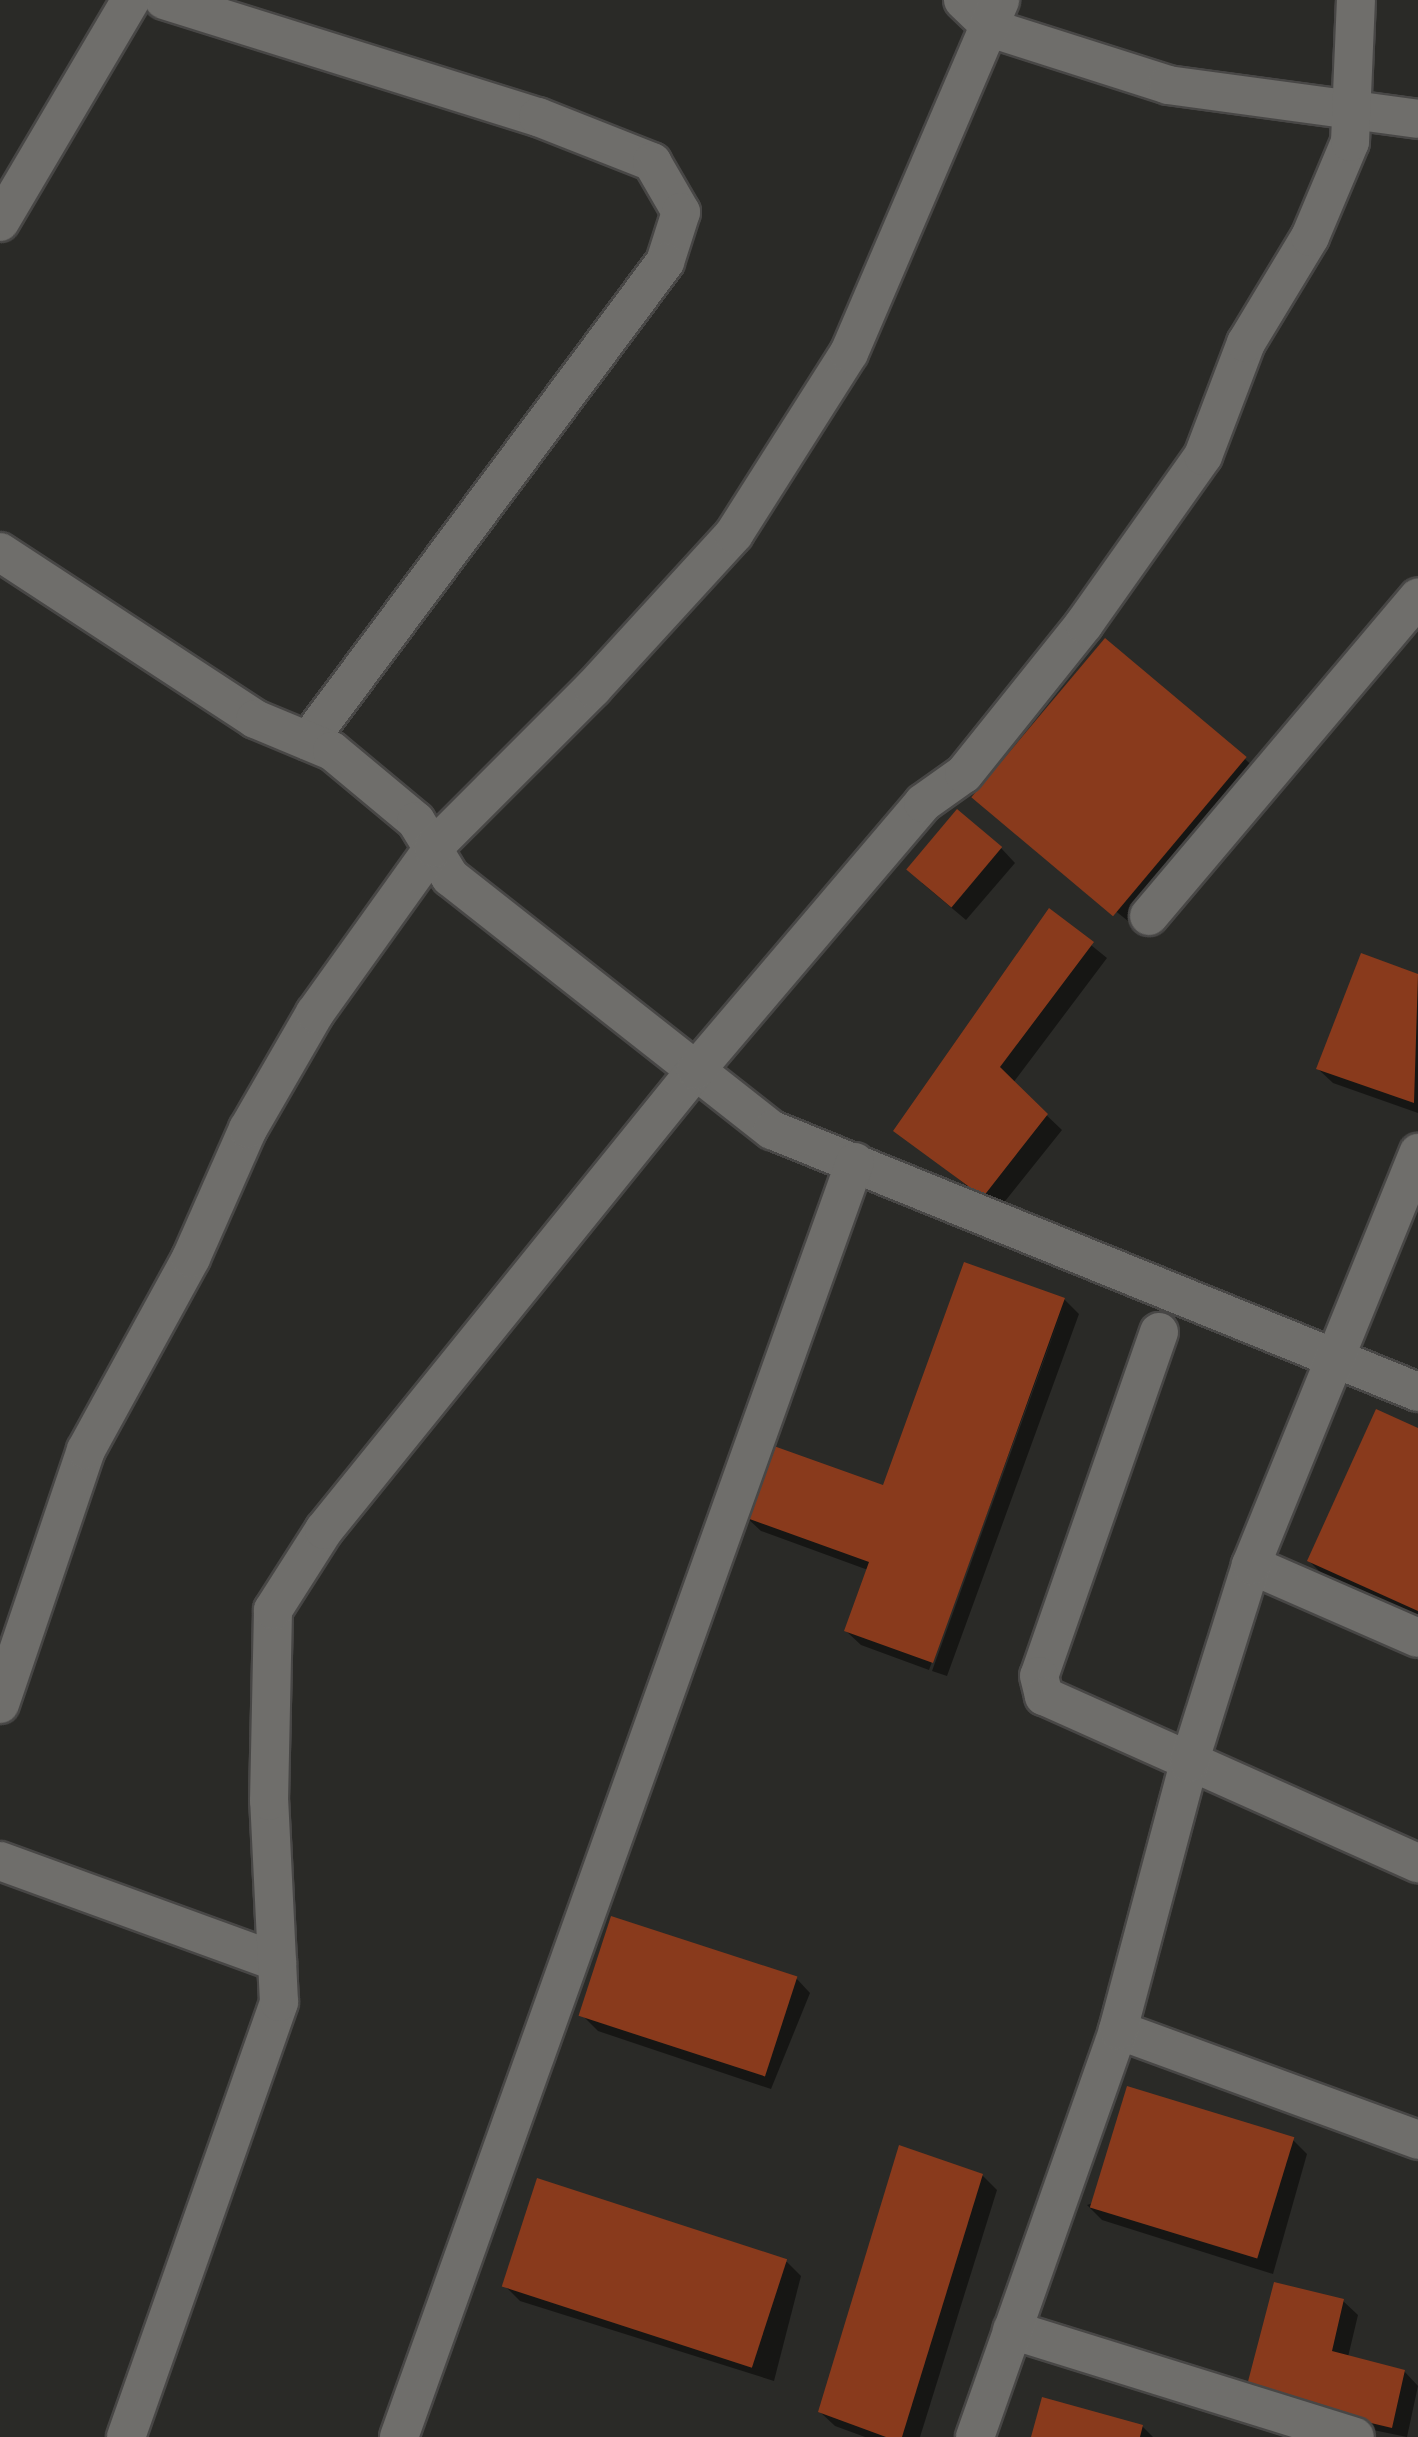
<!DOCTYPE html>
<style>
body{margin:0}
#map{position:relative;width:1418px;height:2437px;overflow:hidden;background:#2a2a27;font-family:Merriweather,serif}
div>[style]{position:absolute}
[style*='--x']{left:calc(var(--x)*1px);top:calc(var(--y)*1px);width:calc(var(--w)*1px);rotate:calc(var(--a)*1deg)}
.shadow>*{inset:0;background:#0007}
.building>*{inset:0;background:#893a1c;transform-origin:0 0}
.roads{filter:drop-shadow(2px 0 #484746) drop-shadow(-2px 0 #484746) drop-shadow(0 2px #484746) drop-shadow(0 -2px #484746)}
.minor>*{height:38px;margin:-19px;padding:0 19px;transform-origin:19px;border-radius:19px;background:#6f6e6b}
span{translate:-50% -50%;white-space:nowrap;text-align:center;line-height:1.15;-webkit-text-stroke:7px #21201e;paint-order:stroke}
</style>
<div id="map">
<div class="shadow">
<i style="clip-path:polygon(1245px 759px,1260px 773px,1133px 925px,983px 805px)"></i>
<i style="clip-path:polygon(1001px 848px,1015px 863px,966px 920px,922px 883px)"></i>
<i style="clip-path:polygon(1049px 911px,1107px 958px,1013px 1083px,1062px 1130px,998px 1210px,896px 1130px)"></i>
<i style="clip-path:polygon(1362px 955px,1418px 975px,1418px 1113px,1333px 1083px,1318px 1069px)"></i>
<i style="clip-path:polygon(1064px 1299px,1079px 1314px,947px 1676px,932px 1671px,1064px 1305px,929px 1670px,861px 1645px,846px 1631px,868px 1570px,761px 1531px,746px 1517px,884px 1487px)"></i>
<i style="clip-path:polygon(1418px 1430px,1418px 1618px,1323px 1575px,1309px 1561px)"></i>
<i style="clip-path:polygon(796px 1978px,810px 1993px,771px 2089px,598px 2031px,584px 2017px)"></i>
<i style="clip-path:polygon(1293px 2140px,1307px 2154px,1273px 2274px,1102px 2220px,1087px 2205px)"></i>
<i style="clip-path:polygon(982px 2175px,997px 2190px,920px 2437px,865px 2437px,835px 2426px,820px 2412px)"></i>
<i style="clip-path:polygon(787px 2262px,801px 2276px,774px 2381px,520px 2301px,506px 2287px)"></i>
<i style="clip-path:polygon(1343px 2301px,1358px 2315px,1348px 2357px,1404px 2371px,1418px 2386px,1407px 2437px,1261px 2407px)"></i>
<i style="clip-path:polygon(1142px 2426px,1153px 2437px,1033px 2437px)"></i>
</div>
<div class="building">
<i style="left:1105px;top:638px;width:185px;height:208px;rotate:40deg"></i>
<i style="left:957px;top:809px;width:59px;height:79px;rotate:40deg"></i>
<i style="clip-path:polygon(1049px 908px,1094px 942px,1000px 1067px,1048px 1114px,983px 1197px,893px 1131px)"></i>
<i style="clip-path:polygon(1361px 953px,1418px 974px,1414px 1103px,1316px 1069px)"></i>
<i style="clip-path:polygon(964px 1262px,1065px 1298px,933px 1663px,844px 1631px,869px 1562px,744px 1517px,771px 1445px,883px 1485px)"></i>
<i style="clip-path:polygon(1376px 1409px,1418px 1428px,1418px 1611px,1307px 1561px)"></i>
<i style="left:611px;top:1916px;width:196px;height:105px;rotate:18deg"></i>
<i style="left:1127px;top:2086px;width:175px;height:127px;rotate:17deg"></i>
<i style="clip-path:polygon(899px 2145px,983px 2174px,902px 2437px,886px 2437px,818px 2412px)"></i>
<i style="left:537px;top:2178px;width:263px;height:114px;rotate:18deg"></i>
<i style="clip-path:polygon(1274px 2282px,1344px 2299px,1332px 2351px,1405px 2370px,1392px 2428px,1245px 2393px)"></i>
<i style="clip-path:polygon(1042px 2397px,1143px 2425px,1140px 2437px,1031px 2437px)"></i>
</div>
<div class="roads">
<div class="minor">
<i style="--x:164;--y:0;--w:392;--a:17.4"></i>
<i style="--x:538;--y:117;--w:123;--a:21.5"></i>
<i style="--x:652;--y:162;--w:58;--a:59.9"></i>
<i style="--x:681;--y:212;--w:52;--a:107.7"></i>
<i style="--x:665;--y:262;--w:597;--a:126.7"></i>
<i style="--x:963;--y:0;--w:42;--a:44"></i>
<i style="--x:993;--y:29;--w:184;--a:17.7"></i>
<i style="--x:1168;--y:85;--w:252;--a:7.7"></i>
<i style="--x:0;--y:222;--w:258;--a:-59.5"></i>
<i style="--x:0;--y:552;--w:305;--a:33.2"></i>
<i style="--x:255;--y:719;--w:83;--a:22.6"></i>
<i style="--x:332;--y:751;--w:109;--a:39.8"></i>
<i style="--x:416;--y:821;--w:66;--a:58.7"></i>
<i style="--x:450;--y:877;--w:410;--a:38.2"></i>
<i style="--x:772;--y:1130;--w:697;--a:22.08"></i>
<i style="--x:1149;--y:916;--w:417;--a:-49.8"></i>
<i style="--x:1159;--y:1332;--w:364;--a:109.2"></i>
<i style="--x:1039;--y:1676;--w:21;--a:76"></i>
<i style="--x:1044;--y:1696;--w:410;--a:24.1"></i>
<i style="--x:1251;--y:1565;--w:182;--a:23.6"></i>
<i style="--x:0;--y:1704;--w:268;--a:-71.3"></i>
<i style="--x:86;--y:1450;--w:219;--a:-61.3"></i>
<i style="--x:191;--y:1258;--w:141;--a:-66.2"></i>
<i style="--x:248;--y:1129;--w:134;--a:-60"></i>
<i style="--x:315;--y:1013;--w:203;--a:-54.4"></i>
<i style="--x:433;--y:848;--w:226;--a:-45"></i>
<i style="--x:593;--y:688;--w:209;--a:-47.5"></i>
<i style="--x:734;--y:534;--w:214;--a:-57.6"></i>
<i style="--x:849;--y:353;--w:384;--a:-66.8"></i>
<i style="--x:0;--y:1861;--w:295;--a:20"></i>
<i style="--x:1118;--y:2030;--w:320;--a:20.1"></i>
<i style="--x:1012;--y:2330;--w:359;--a:17.3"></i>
<i style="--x:126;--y:2437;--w:461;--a:-70.6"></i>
<i style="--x:279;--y:2002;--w:201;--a:-92.8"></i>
<i style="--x:269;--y:1801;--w:191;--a:-88.8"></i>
<i style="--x:273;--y:1610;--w:95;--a:-57.5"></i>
<i style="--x:324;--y:1530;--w:592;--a:-51.04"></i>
<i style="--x:696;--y:1070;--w:350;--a:-49.6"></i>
<i style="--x:923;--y:803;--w:50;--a:-35.3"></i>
<i style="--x:964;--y:774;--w:192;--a:-51.3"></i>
<i style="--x:1084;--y:624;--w:206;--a:-54.7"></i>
<i style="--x:1203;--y:456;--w:121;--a:-69.2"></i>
<i style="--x:1246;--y:343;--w:124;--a:-58.9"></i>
<i style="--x:1310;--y:237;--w:103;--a:-67.2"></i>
<i style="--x:1350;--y:142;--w:142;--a:-87.6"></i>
<i style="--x:399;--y:2437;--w:1354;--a:-70.32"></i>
<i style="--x:975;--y:2437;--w:431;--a:-70.6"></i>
<i style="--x:1118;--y:2030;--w:276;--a:-75.1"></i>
<i style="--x:1189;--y:1763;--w:207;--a:-72.6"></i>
<i style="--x:1251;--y:1565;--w:445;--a:-67.9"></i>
</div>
</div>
</div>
